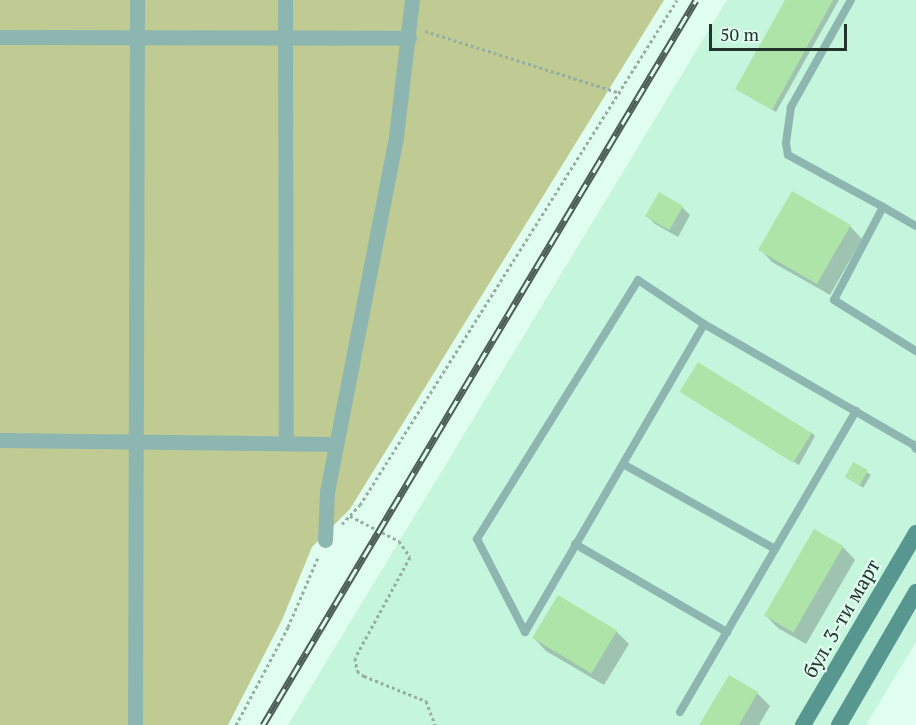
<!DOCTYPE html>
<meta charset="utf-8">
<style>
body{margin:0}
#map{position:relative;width:916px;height:725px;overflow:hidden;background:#dffeef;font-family:"PT Serif",serif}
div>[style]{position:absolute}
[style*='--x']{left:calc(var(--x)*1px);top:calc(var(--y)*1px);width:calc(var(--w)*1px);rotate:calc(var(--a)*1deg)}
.built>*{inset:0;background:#c6f5de}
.green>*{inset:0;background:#bfcb93}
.shadow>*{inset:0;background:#0003;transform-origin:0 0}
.building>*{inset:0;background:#afe4a8;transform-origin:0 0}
.path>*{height:3px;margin-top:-1.5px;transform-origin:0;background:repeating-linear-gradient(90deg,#95aea2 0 3px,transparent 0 6px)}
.service>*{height:8px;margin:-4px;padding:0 4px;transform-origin:4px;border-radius:4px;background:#8db6b1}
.minor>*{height:15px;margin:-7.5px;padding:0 7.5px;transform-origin:7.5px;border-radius:7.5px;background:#8db6b1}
.secondary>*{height:16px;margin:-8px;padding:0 8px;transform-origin:8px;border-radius:8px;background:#579790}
.rail>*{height:7px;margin-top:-3.5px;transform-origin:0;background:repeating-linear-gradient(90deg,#dffeef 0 14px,#4b5d55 0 28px);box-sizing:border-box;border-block:2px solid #4b5d55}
span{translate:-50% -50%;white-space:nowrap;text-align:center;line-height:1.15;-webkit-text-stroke:4.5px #dffeef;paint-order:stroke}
.street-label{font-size:20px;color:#23322b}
.scale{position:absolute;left:709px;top:24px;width:138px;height:27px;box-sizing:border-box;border:3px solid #23322b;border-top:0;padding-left:8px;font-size:18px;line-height:21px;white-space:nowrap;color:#23322b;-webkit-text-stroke:4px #dffeef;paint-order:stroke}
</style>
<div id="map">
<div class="built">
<i style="clip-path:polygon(727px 0,916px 0,916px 642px,866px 725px,288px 725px)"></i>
</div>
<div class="green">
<i style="clip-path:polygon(0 0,664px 0,350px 509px,312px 547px,282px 620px,228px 725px,0 725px)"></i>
</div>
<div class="shadow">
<i style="clip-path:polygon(787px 0,839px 0,776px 112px,737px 89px)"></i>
<i style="clip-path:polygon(682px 207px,690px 215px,678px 237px,655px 224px,647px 216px)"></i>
<i style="clip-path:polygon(850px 226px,862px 239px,830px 295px,772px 262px,760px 249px)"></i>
<i style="clip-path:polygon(682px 392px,812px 433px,815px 436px,799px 465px)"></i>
<i style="left:853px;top:464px;width:21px;height:15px;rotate:31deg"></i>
<i style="clip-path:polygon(843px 547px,855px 560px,806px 644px,778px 628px,765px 615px)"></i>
<i style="clip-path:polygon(558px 597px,616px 631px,629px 644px,604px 685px,546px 651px,534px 638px)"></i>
<i style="clip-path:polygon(729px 677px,757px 693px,770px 706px,759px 725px,701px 725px)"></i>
</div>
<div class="building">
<i style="clip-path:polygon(785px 0,833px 0,772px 110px,735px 89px)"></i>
<i style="left:792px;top:191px;width:68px;height:68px;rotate:30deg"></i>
<i style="left:659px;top:192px;width:28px;height:28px;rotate:30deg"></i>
<i style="left:698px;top:362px;width:134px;height:35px;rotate:32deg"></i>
<i style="left:853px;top:462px;width:17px;height:17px;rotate:28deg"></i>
<i style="left:814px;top:529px;width:34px;height:100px;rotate:30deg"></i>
<i style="left:558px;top:595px;width:69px;height:50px;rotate:31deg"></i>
<i style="clip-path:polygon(729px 675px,758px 692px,739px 725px,699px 725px)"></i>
</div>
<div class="path">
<i style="--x:425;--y:31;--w:205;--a:17.6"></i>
<i style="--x:350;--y:516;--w:55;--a:27"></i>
<i style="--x:399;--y:541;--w:19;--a:55"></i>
<i style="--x:410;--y:557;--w:115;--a:118.6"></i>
<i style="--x:355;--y:658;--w:13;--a:81"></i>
<i style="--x:357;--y:671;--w:9;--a:36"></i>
<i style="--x:364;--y:676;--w:67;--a:22"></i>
<i style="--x:426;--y:701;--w:26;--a:69"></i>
<i style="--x:342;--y:524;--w:26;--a:-47"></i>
<i style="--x:360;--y:505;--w:596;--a:-57.88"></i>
<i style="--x:236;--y:725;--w:111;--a:-62"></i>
<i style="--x:288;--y:627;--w:78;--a:-66.7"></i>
</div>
<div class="service">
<i style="--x:851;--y:0;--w:123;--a:119.3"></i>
<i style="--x:791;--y:107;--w:36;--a:98"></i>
<i style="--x:786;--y:143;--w:12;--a:81"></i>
<i style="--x:788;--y:155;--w:108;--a:28.7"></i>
<i style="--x:883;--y:207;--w:105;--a:117.8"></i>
<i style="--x:834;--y:300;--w:97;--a:31.9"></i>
<i style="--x:883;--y:207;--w:38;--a:30"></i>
<i style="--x:623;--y:464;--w:174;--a:29.2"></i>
<i style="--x:575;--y:544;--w:176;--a:30.1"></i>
<i style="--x:525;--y:632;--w:356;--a:-59.8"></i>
<i style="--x:704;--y:324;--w:242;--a:30"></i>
<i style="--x:914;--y:445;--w:4;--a:63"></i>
<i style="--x:525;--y:632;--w:105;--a:-117.3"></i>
<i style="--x:477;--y:539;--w:305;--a:-58.1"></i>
<i style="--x:638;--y:280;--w:79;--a:33.7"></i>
<i style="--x:680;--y:712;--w:349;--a:-59.7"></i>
</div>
<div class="minor">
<i style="--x:285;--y:0;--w:442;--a:89.9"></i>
<i style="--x:0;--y:37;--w:409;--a:0.1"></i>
<i style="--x:0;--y:440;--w:336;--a:0.7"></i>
<i style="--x:325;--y:540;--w:48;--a:-87.6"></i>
<i style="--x:327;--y:492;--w:363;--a:-79"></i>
<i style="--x:396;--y:136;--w:137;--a:-83.3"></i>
<i style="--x:135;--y:725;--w:725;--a:-89.84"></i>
</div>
<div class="secondary">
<i style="--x:803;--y:725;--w:223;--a:-59.5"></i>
<i style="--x:839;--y:725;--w:154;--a:-59.9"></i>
</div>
<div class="rail">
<i style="--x:263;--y:725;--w:844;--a:-59.15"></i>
</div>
<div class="street-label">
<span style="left:841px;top:618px;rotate:-60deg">бул. 3-ти март</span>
</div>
<div class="scale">50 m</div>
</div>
